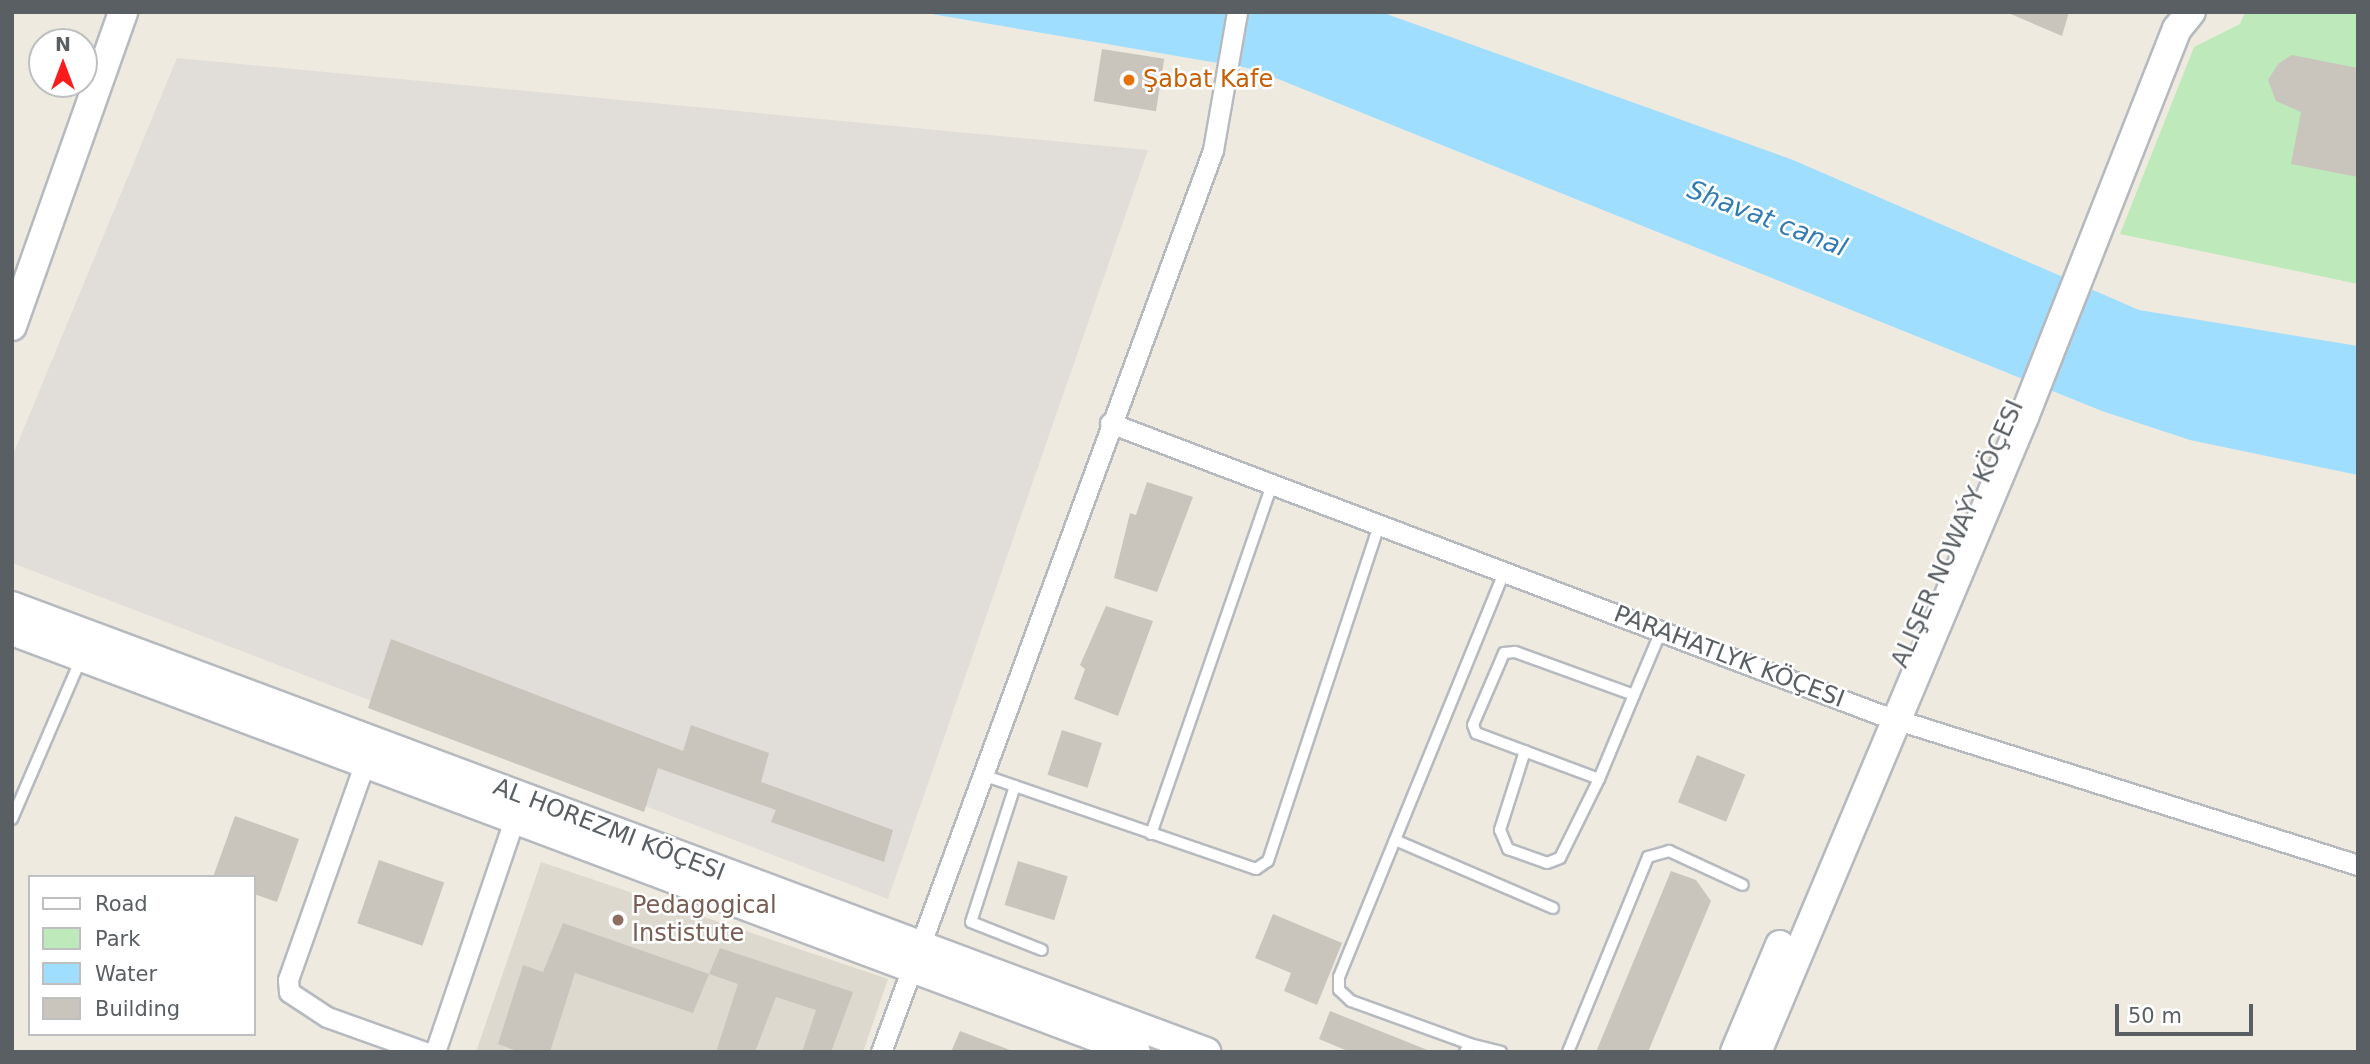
<!DOCTYPE html>
<meta charset="utf-8">
<style>
body{margin:0}
#map{position:relative;width:2370px;height:1064px;overflow:hidden;background:#eeeae0;font-family:"DejaVu Sans",sans-serif}
div>[style]{position:absolute}
[style*='--x']{left:calc(var(--x)*1px);top:calc(var(--y)*1px);width:calc(var(--w)*1px);rotate:calc(var(--a)*1deg)}
.industrial>*{inset:0;background:#e1ddd8}
.education>*{inset:0;background:#ddd9cf}
.green>*{inset:0;background:#bee9ba}
.water>*{inset:0;background:#a0deff}
.building>*{inset:0;background:#c9c5bd;transform-origin:0 0}
.roads{filter:drop-shadow(2px 0 #b6babf) drop-shadow(-2px 0 #b6babf) drop-shadow(0 2px #b6babf) drop-shadow(0 -2px #b6babf)}
.lane>*{height:10px;margin:-5px;padding:0 5px;transform-origin:5px;border-radius:5px;background:#fff}
.street>*{height:19px;margin:-9.5px;padding:0 9.5px;transform-origin:9.5px;border-radius:9.5px;background:#fff}
.secondary>*{height:28px;margin:-14px;padding:0 14px;transform-origin:14px;border-radius:14px;background:#fff}
.dots>*{width:19px;height:19px;translate:-50% -50%;box-sizing:border-box;border:4px solid #fff;border-radius:50%}
span{translate:-50% -50%;white-space:nowrap;text-align:center;line-height:1.15;-webkit-text-stroke:5px #fff;paint-order:stroke}
.food-label{font-size:24px;color:#c56008}
.left{translate:0 -50%;text-align:left}
.street-label{font-size:24px;color:#595f63}
.education-label{font-size:24px;color:#785e54}
.water-label{font-size:26px;color:#317bb2;font-style:italic}
.frame{position:absolute;inset:0;border:14px solid #595f63;pointer-events:none}
.legend{position:absolute;left:28px;top:875px;width:228px;height:161px;box-sizing:border-box;background:#fff;border:2px solid #bdbfc1;margin:0;padding:9px 12px;list-style:none;font-size:21px;color:#595f63}
.legend li{display:flex;align-items:center;gap:14px;height:35px}
.legend b{width:35px;border:2px solid #bdbfc1}
.north{position:absolute;left:28px;top:28px;width:70px;height:70px;box-sizing:border-box;background:#fff;border:2px solid #bdbfc1;border-radius:50%;rotate:0deg;font-size:19px;font-weight:700;line-height:28px;text-align:center;color:#595f63}
.north::after{content:'';display:block;margin:auto;width:24px;height:32px;background:#fa1b1d;clip-path:polygon(50% 0,100% 100%,50% 72%,0 100%)}
.scale{position:absolute;left:2115px;top:1004px;width:138px;height:32px;box-sizing:border-box;border:4px solid #595f63;border-top:0;padding-left:9px;font-size:21px;line-height:24px;white-space:nowrap;color:#595f63;-webkit-text-stroke:5px #fff;paint-order:stroke}
</style>
<div id="map">
<div class="industrial">
<i style="clip-path:polygon(177px 58px,1148px 150px,888px 899px,12px 563px,12px 457px)"></i>
</div>
<div class="education">
<i style="clip-path:polygon(541px 862px,888px 979px,863px 1052px,476px 1052px)"></i>
</div>
<div class="green">
<i style="clip-path:polygon(2245px 12px,2358px 12px,2358px 284px,2120px 234px,2194px 47px,2240px 24px)"></i>
</div>
<div class="water">
<i style="clip-path:polygon(920px 12px,1381px 12px,1793px 160px,2139px 310px,2358px 346px,2358px 475px,2190px 440px,2102px 411px,1253px 69px)"></i>
</div>
<div class="building">
<i style="clip-path:polygon(2006px 12px,2069px 12px,2062px 36px)"></i>
<i style="left:1102px;top:49px;width:63px;height:53px;rotate:9deg"></i>
<i style="clip-path:polygon(2292px 55px,2358px 68px,2358px 177px,2291px 164px,2301px 112px,2276px 101px,2268px 80px,2278px 64px)"></i>
<i style="clip-path:polygon(1147px 482px,1193px 497px,1157px 592px,1114px 578px,1130px 513px,1136px 515px)"></i>
<i style="clip-path:polygon(1106px 606px,1153px 621px,1118px 716px,1074px 699px,1085px 669px,1080px 665px)"></i>
<i style="clip-path:polygon(391px 639px,683px 751px,691px 725px,769px 753px,761px 782px,893px 830px,884px 862px,771px 822px,776px 810px,658px 768px,644px 812px,368px 708px)"></i>
<i style="left:1062px;top:730px;width:42px;height:47px;rotate:18deg"></i>
<i style="left:1697px;top:755px;width:52px;height:51px;rotate:22deg"></i>
<i style="clip-path:polygon(235px 816px,299px 839px,277px 902px,254px 894px,254px 877px,213px 877px)"></i>
<i style="left:379px;top:860px;width:69px;height:67px;rotate:19deg"></i>
<i style="left:1018px;top:861px;width:52px;height:46px;rotate:17deg"></i>
<i style="clip-path:polygon(1671px 871px,1696px 880px,1711px 901px,1648px 1052px,1596px 1052px)"></i>
<i style="clip-path:polygon(1273px 914px,1342px 943px,1317px 1005px,1284px 991px,1291px 973px,1255px 958px)"></i>
<i style="clip-path:polygon(563px 923px,709px 974px,693px 1013px,575px 973px,550px 1052px,520px 1052px,498px 1044px,523px 965px,543px 972px)"></i>
<i style="clip-path:polygon(720px 948px,853px 992px,831px 1052px,802px 1052px,816px 1010px,776px 997px,755px 1052px,716px 1052px,738px 984px,709px 974px)"></i>
<i style="clip-path:polygon(1330px 1011px,1430px 1051px,1430px 1052px,1350px 1052px,1319px 1039px)"></i>
<i style="clip-path:polygon(960px 1031px,1010px 1050px,1010px 1052px,951px 1052px)"></i>
</div>
<div class="roads">
<div class="lane">
<i style="--x:1634;--y:695;--w:127;--a:-160.1"></i>
<i style="--x:1515;--y:652;--w:11;--a:175"></i>
<i style="--x:1504;--y:653;--w:78;--a:113.3"></i>
<i style="--x:1473;--y:725;--w:9;--a:69"></i>
<i style="--x:1476;--y:733;--w:131;--a:20.5"></i>
<i style="--x:1599;--y:779;--w:91;--a:-67.4"></i>
<i style="--x:1634;--y:695;--w:69;--a:-67.1"></i>
<i style="--x:1525;--y:751;--w:83;--a:107.6"></i>
<i style="--x:1500;--y:830;--w:21;--a:67"></i>
<i style="--x:1508;--y:849;--w:41;--a:19.7"></i>
<i style="--x:1547;--y:863;--w:14;--a:-21"></i>
<i style="--x:1560;--y:858;--w:88;--a:-63.7"></i>
<i style="--x:980;--y:774;--w:292;--a:19"></i>
<i style="--x:1256;--y:869;--w:14;--a:-34"></i>
<i style="--x:1268;--y:861;--w:354;--a:-71.7"></i>
<i style="--x:1015;--y:786;--w:143;--a:107.9"></i>
<i style="--x:971;--y:922;--w:76;--a:21.5"></i>
<i style="--x:12;--y:819;--w:174;--a:-66.7"></i>
<i style="--x:1151;--y:834;--w:370;--a:-70.9"></i>
<i style="--x:1395;--y:840;--w:172;--a:23.3"></i>
<i style="--x:1470;--y:1044;--w:127;--a:-160.1"></i>
<i style="--x:1351;--y:1001;--w:16;--a:-137"></i>
<i style="--x:1339;--y:990;--w:13;--a:-90"></i>
<i style="--x:1339;--y:977;--w:437;--a:-67.8"></i>
<i style="--x:1465;--y:1052;--w:9;--a:-58"></i>
<i style="--x:1470;--y:1044;--w:32;--a:14"></i>
<i style="--x:1568;--y:1052;--w:211;--a:-67.7"></i>
<i style="--x:1648;--y:857;--w:22;--a:-16"></i>
<i style="--x:1669;--y:851;--w:81;--a:24.7"></i>
</div>
<div class="street">
<i style="--x:1110;--y:423;--w:822;--a:20.73"></i>
<i style="--x:1879;--y:714;--w:502;--a:17.5"></i>
<i style="--x:364;--y:765;--w:228;--a:109.5"></i>
<i style="--x:288;--y:980;--w:12;--a:85"></i>
<i style="--x:289;--y:992;--w:45;--a:33.3"></i>
<i style="--x:327;--y:1017;--w:104;--a:19.7"></i>
<i style="--x:435;--y:1052;--w:258;--a:-71.2"></i>
<i style="--x:881;--y:1052;--w:961;--a:-69.79"></i>
<i style="--x:1213;--y:150;--w:140;--a:-80.1"></i>
</div>
<div class="secondary">
<i style="--x:12;--y:326;--w:333;--a:-70.5"></i>
<i style="--x:12;--y:606;--w:1275;--a:20.48"></i>
<i style="--x:12;--y:631;--w:1200;--a:20.53"></i>
<i style="--x:1735;--y:1052;--w:116;--a:-67.2"></i>
<i style="--x:1757;--y:1052;--w:689;--a:-67.19"></i>
<i style="--x:2024;--y:417;--w:417;--a:-68.5"></i>
<i style="--x:2177;--y:29;--w:22;--a:-51"></i>
</div>
</div>
<div class="dots">
<i style="left:1129px;top:80px;background:#e8710a"></i>
<i style="left:618px;top:920px;background:#8d6e63"></i>
</div>
<div class="food-label">
<span class="left" style="left:1143px;top:80px">Şabat Kafe</span>
</div>
<div class="street-label">
<span style="left:1958px;top:534px;rotate:-66deg">ALIŞER NOWAÝY KÖÇESI</span>
<span style="left:1729px;top:657px;rotate:21deg">PARAHATLYK KÖÇESI</span>
<span style="left:609px;top:830px;rotate:21deg">AL HOREZMI KÖÇESI</span>
</div>
<div class="education-label">
<span class="left" style="left:632px;top:920px">Pedagogical<br>Instistute</span>
</div>
<div class="water-label">
<span style="left:1767px;top:219px;rotate:21deg">Shavat canal</span>
</div>
<div class="frame"></div>
<ul class="legend">
<li><b style="height:9px;background:#fff"></b>Road</li>
<li><b style="height:19px;background:#bee9ba"></b>Park</li>
<li><b style="height:19px;background:#a0deff"></b>Water</li>
<li><b style="height:19px;background:#c9c5bd"></b>Building</li>
</ul>
<div class="north">N</div>
<div class="scale">50 m</div>
</div>
